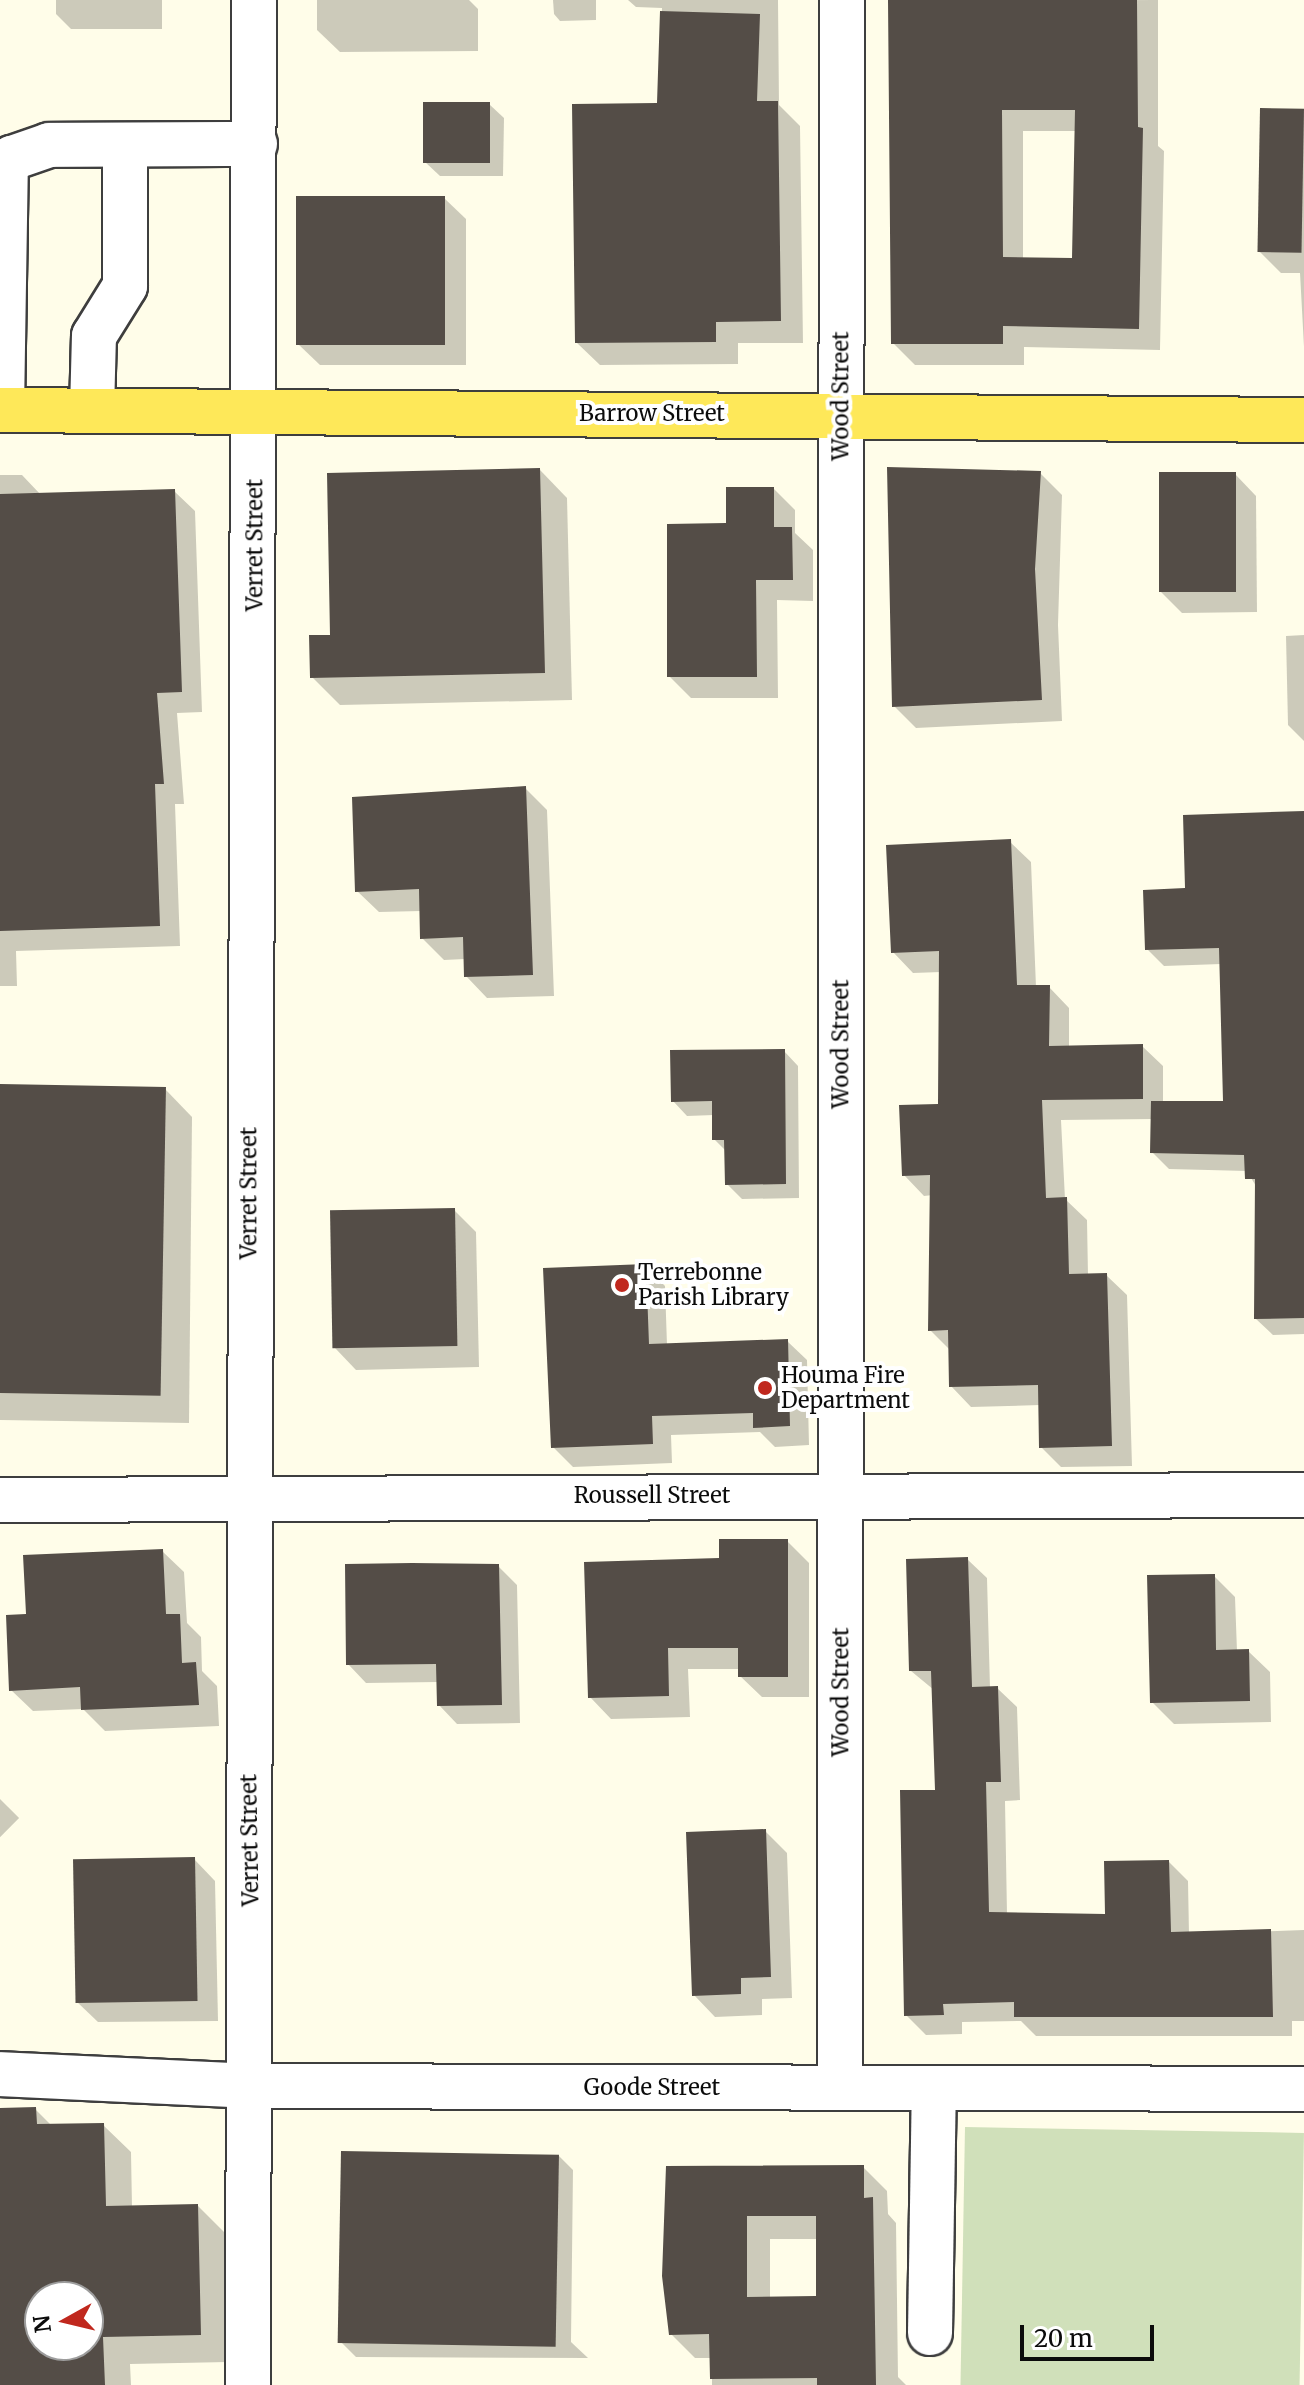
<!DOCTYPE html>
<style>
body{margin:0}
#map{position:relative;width:1304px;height:2385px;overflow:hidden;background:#fffde9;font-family:Merriweather,serif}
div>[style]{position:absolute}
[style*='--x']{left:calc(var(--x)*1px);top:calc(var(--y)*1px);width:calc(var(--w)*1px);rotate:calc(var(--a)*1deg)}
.cemetery>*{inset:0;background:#d0e0ba;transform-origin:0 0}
.shadow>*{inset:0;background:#0003;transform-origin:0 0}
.building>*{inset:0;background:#544d47;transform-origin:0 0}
.roads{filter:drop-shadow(2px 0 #3e3e3e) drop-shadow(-2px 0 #3e3e3e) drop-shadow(0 2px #3e3e3e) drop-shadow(0 -2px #3e3e3e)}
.minor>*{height:44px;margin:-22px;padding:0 22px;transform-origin:22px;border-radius:22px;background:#fff}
.major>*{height:44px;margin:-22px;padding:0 22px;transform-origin:22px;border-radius:22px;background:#fee859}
.dots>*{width:22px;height:22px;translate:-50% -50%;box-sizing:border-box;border:4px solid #fff;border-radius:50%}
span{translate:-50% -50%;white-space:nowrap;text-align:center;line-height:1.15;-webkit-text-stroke:8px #fff;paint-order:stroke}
.street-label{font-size:22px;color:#0b0b0b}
.poi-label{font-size:22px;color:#0b0b0b}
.left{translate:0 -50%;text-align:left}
.north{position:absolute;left:24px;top:2281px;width:80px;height:80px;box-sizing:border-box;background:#fff;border:2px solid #9d9d9d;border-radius:50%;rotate:262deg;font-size:22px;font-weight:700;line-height:32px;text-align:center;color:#0b0b0b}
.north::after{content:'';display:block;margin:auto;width:28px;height:36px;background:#c0281e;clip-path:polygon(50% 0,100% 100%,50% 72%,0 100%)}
.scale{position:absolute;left:1020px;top:2325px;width:134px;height:36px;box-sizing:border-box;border:4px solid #0b0b0b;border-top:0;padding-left:10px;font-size:24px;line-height:28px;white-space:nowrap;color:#0b0b0b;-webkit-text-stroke:6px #fff;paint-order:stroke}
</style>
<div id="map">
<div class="cemetery">
<i style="left:965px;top:2127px;width:339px;height:258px;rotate:1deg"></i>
</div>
<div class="shadow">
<i style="clip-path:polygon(56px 0,162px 0,162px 29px,71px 29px,56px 14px)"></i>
<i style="clip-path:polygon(317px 0,469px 0,478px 9px,478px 51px,340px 52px,317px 30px)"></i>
<i style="clip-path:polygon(553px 0,596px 0,596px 20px,560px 21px,554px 14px)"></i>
<i style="clip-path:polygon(628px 0,778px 0,779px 105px,800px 126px,803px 343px,738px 343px,738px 364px,600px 365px,577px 343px,659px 105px,662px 8px,636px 7px)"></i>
<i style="clip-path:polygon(evenodd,1158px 0,1158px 146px,1164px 151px,1160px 350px,1024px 347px,1024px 365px,915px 365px,893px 343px,890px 1px,1158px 0,1023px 131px,1077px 131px,1074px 261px,1023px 260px,1023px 131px)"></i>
<i style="clip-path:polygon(489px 104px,504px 118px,503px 176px,440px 176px,425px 162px)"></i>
<i style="clip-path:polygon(1304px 111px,1304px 347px,1300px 273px,1281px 273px,1259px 251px)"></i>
<i style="clip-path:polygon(444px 198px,466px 219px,466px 365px,320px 365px,298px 344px)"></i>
<i style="clip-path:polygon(540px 470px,567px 498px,572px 700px,340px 705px,312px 677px,332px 637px)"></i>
<i style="clip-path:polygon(1040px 473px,1062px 495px,1058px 625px,1062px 721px,916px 728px,894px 706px)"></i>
<i style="clip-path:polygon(1235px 474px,1256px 496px,1257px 612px,1182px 613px,1160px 591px)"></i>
<i style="clip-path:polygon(0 475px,22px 475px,41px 495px,174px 491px,195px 511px,202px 712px,177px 713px,184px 804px,175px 804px,180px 946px,16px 951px,17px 986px,0 986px)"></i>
<i style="clip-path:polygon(774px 489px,795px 510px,795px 533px,813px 550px,813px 601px,777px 600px,778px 698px,691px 698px,669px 676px,728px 525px)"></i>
<i style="clip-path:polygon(1304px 635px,1304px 741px,1288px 725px,1286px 636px)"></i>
<i style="clip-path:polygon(525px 788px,547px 810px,554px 996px,487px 998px,466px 976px,465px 959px,444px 960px,422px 938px,421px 911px,379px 912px,357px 891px,470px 790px)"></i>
<i style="clip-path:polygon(1304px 815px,1304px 1334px,1273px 1335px,1256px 1319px,1257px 1188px,1247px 1171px,1169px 1169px,1152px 1152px,1153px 1119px,1061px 1120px,1065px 1199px,1087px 1220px,1088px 1275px,1106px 1275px,1127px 1295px,1132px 1466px,1061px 1467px,1041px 1447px,1040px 1405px,971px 1407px,951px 1386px,950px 1350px,930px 1330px,933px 1195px,924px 1196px,904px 1175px,940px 1105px,941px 972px,913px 973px,893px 952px,1010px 842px,1031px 862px,1036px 987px,1049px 987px,1069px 1008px,1069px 1047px,1142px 1046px,1163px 1066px,1163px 1103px,1225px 1103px,1221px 964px,1164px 966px,1147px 949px,1187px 890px)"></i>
<i style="clip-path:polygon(784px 1051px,798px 1066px,799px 1198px,742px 1199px,727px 1184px,726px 1151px,714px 1139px,714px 1115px,687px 1116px,673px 1101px)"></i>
<i style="clip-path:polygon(0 1086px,165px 1089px,192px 1117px,189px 1423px,0 1420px)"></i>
<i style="clip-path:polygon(454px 1210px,476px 1232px,479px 1367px,356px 1370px,335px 1348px)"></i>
<i style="clip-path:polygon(645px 1266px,665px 1286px,667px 1345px,787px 1341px,807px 1360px,809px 1445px,775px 1447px,760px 1432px,671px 1435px,672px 1463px,573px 1467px,553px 1447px)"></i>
<i style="clip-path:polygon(787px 1541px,809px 1563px,809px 1697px,762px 1697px,740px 1676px,740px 1669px,688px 1669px,690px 1717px,611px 1719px,590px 1697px,721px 1560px)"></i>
<i style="clip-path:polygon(162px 1551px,184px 1572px,187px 1623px,201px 1637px,202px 1671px,217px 1686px,219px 1726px,105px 1731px,83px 1709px,33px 1711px,11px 1690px,28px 1616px)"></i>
<i style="clip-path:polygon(967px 1559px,987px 1578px,990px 1688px,997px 1688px,1017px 1707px,1020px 1800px,1005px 1801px,1007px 1914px,1107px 1916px,1169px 1862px,1188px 1881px,1189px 1934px,1304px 1930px,1304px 2021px,1292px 2021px,1292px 2036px,1036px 2036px,1021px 2021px,962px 2022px,962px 2034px,926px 2035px,906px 2015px,937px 1792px,934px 1690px,911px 1671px)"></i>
<i style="clip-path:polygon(498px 1566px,517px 1585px,520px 1723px,457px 1724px,439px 1705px,438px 1682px,366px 1683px,348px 1664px)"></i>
<i style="clip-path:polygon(1214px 1576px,1235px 1597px,1237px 1651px,1248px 1651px,1270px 1672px,1271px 1722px,1174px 1724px,1152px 1702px)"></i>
<i style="left:0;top:1799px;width:27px;height:249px;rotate:45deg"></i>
<i style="clip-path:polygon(765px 1831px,787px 1853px,792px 1998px,762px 1999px,762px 2015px,715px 2017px,694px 1995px)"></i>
<i style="clip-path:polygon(194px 1859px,215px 1881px,218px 2021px,98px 2022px,76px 2001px)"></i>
<i style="clip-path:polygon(evenodd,35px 2109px,52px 2126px,103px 2125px,131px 2152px,132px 2207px,198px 2206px,225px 2233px,228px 2362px,130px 2364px,131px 2385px,0 2385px,0 2110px,35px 2109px,40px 2297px,88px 2297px,88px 2345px,40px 2345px,40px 2297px)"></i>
<i style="clip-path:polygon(558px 2155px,573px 2170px,571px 2342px,588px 2358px,356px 2357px,341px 2342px)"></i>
<i style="clip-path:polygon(evenodd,863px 2167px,887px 2191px,888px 2214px,896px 2223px,898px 2377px,906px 2385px,712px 2385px,712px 2358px,695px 2358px,671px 2334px,668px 2168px,863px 2167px,770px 2239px,818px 2239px,818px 2298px,770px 2298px,770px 2239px)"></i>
</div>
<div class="building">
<i style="clip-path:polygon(evenodd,888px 0,1137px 0,1138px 127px,1143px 128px,1139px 329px,1003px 326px,1003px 344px,891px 344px,888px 0,1002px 110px,1075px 110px,1072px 258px,1003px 257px,1002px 110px)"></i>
<i style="clip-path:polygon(660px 11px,760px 14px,757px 101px,778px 101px,781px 321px,716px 322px,716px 342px,575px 343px,572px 104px,657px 103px)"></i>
<i style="left:423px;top:102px;width:67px;height:61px"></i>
<i style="left:1260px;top:108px;width:44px;height:144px;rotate:1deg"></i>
<i style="left:296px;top:196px;width:149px;height:149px"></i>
<i style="clip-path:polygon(887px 467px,1041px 471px,1035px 569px,1042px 700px,892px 707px)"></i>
<i style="clip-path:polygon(540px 468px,545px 673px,310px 678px,309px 635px,330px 635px,327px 473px)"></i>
<i style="left:1159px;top:472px;width:77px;height:120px"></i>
<i style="clip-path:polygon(726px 487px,774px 487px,774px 527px,792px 527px,793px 580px,756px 580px,757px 677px,667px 677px,667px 524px,726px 523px)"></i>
<i style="clip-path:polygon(175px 489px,182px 692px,157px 693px,164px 784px,155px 784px,160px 926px,0 931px,0 494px)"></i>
<i style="clip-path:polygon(526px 786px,533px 975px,464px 977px,463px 937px,420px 939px,419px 889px,355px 892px,352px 797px)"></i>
<i style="clip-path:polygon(1304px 811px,1304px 1318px,1254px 1319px,1255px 1179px,1245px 1179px,1244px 1155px,1150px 1153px,1151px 1101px,1223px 1101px,1219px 948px,1145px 950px,1143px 890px,1185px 888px,1183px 815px)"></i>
<i style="clip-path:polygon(1011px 839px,1017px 985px,1050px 985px,1049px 1046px,1143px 1044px,1143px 1099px,1042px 1100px,1046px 1198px,1067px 1197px,1069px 1274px,1107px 1273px,1112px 1446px,1039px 1448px,1038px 1385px,949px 1387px,948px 1330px,928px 1331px,930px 1175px,902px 1176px,899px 1105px,938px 1104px,939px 951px,891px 953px,886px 845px)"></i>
<i style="clip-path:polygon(785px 1049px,786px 1184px,725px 1185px,724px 1140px,712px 1140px,712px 1101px,671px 1102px,670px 1050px)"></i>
<i style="left:0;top:1084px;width:166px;height:309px;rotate:1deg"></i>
<i style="left:455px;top:1208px;width:138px;height:125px;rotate:89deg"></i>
<i style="clip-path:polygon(646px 1264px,649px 1344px,788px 1339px,790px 1426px,753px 1428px,753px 1413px,652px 1416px,653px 1444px,551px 1448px,543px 1268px)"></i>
<i style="clip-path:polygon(719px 1539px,788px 1539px,788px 1677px,738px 1677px,738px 1648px,668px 1648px,669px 1696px,588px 1698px,584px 1562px,719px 1558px)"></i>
<i style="clip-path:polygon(163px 1549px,166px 1614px,180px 1614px,182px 1663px,196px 1662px,199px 1705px,81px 1710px,80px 1687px,9px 1691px,6px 1615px,26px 1614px,23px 1555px)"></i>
<i style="clip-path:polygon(968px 1557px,972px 1687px,998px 1686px,1001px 1782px,986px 1782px,989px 1912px,1105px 1914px,1104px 1861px,1169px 1860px,1171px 1932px,1271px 1929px,1273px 2017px,1014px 2017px,1014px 2002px,943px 2004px,944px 2015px,904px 2016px,900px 1790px,935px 1790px,931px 1671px,909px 1671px,906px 1559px)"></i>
<i style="clip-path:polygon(412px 1563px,499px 1564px,502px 1705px,437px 1706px,436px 1664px,346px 1665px,345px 1564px)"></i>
<i style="clip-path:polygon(1215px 1574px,1216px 1650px,1249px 1649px,1250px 1701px,1150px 1703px,1147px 1575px)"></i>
<i style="clip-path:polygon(766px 1829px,771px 1977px,741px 1978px,741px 1994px,692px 1996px,686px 1832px)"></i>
<i style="left:195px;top:1857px;width:144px;height:122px;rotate:89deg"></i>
<i style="clip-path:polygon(evenodd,36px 2107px,37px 2124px,104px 2123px,106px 2206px,198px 2204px,201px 2335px,103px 2337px,105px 2385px,0 2385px,0 2108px,36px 2107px,40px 2297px,88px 2297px,88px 2345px,40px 2345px,40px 2297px)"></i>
<i style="left:341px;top:2151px;width:218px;height:192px;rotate:1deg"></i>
<i style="clip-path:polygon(evenodd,864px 2165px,864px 2198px,873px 2197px,876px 2385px,817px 2385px,817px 2378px,710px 2379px,709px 2334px,669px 2335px,662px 2276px,666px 2166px,864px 2165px,747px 2216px,816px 2216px,816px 2296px,747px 2297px,747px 2216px)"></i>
</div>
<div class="roads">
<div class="minor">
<i style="--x:2;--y:410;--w:242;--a:-89.1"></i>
<i style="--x:6;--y:168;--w:12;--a:-59"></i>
<i style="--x:12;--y:158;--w:39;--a:-19"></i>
<i style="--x:49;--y:145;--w:206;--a:-0.3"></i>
<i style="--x:92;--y:411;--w:75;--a:-88.5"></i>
<i style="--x:94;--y:336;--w:59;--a:-58.2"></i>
<i style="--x:125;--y:286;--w:141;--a:-90"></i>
<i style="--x:0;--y:1500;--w:1304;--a:-0.22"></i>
<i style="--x:0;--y:2074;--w:252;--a:2.7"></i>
<i style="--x:252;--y:2086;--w:1052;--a:0.16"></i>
<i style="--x:840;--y:2088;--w:2088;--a:-89.95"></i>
<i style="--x:930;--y:2333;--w:244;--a:-89.1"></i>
<i style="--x:248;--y:2385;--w:2385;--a:-89.86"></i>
</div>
<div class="major">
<i style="--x:0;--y:410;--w:1304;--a:0.44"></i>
</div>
</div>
<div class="dots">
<i style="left:622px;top:1285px;background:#c0281e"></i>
<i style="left:765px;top:1388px;background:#c0281e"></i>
</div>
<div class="street-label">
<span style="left:841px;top:396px;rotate:-90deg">Wood Street</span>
<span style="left:652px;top:414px">Barrow Street</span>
<span style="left:255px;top:545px;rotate:-90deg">Verret Street</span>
<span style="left:841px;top:1044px;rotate:-90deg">Wood Street</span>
<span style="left:249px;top:1193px;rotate:-90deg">Verret Street</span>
<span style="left:652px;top:1496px">Roussell Street</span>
<span style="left:841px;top:1692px;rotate:-90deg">Wood Street</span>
<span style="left:250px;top:1840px;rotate:-91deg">Verret Street</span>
<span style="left:652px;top:2088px">Goode Street</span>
</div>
<div class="poi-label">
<span class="left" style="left:638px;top:1285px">Terrebonne<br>Parish Library</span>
<span class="left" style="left:781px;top:1388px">Houma Fire<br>Department</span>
</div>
<div class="north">N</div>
<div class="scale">20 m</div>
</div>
